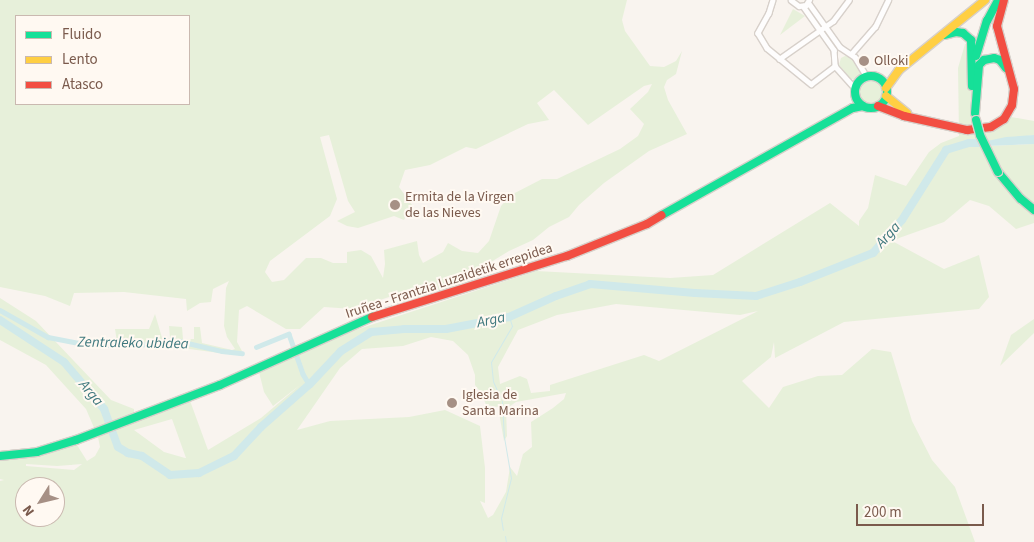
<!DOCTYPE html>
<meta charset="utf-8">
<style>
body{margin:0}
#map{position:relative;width:1034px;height:542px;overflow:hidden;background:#f9f4ef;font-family:"Source Sans 3",sans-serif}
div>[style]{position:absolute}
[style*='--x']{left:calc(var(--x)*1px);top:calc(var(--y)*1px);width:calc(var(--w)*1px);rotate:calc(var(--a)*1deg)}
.green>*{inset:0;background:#e7f0da}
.round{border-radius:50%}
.water>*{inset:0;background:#d0e9ea}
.stream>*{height:1px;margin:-0.5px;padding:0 0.5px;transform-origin:0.5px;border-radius:0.5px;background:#d0e9ea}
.canal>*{height:4.5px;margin:-2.25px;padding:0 2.25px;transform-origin:2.25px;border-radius:2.25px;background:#d0e9ea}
.river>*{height:8px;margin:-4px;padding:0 4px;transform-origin:4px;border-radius:4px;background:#d0e9ea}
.roads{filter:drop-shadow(1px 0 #d7d0ca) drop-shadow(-1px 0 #d7d0ca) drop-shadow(0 1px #d7d0ca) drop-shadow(0 -1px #d7d0ca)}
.street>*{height:4.5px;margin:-2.25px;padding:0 2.25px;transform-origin:2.25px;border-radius:2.25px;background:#fefdfd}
.fast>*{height:8px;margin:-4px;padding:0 4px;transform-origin:4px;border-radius:4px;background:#16e098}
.fast>.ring{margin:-4px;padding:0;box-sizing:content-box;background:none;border:8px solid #16e098;border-radius:50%}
.slow>*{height:8px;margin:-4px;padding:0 4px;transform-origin:4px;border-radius:4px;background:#ffcf43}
.jam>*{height:8px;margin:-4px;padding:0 4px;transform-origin:4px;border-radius:4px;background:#f24e42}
.bridges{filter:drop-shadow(1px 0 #dad0cb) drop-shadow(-1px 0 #dad0cb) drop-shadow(0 1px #dad0cb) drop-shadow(0 -1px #dad0cb)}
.fast-bridge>*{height:8px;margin:-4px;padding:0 4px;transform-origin:4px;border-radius:4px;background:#16e098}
.dots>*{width:14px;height:14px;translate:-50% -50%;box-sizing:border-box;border:2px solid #fff9f2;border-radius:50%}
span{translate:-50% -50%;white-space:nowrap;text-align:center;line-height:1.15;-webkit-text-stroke:4px #fff9f2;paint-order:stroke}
.poi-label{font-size:14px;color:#7a5a4c}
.left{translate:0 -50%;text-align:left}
.street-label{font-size:14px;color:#7a5a4c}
.water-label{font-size:15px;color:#3f787e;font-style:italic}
.legend{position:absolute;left:15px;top:15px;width:175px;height:90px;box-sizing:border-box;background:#fff9f2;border:1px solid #cab9b0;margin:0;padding:6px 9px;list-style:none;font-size:15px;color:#7a5a4c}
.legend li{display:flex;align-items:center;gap:10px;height:25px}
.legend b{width:25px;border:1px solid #cab9b0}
.north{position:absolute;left:15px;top:477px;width:50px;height:50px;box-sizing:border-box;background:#fff9f2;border:1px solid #cab9b0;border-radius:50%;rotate:234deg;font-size:14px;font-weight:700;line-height:20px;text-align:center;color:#7a5a4c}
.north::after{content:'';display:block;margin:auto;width:18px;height:22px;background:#a69085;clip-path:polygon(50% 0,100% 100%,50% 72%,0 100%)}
.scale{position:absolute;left:856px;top:504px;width:128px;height:22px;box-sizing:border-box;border:2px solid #7a5a4c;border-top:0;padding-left:6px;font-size:15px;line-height:18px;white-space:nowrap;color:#7a5a4c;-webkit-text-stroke:4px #fff9f2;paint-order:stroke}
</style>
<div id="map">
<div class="green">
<i style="clip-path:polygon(evenodd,0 0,627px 0,622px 20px,625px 31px,650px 66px,664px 67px,676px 61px,682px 51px,676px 74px,667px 80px,664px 87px,668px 100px,687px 134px,649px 151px,604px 183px,579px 205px,569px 217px,549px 227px,533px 240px,509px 251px,468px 276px,468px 283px,404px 308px,398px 294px,353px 309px,324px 307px,300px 329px,286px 329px,247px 306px,239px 310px,237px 342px,242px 351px,235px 355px,174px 347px,155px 350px,150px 345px,118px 348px,115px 329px,149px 329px,155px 314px,163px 341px,170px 338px,169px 326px,182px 327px,183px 339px,194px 339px,194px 327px,200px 327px,202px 343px,232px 350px,235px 349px,227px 337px,224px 326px,226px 288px,229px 281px,213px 289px,211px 302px,200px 303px,187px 311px,186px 299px,124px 292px,74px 293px,70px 306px,45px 296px,0 287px,0 0,16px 16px,189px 16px,189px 104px,16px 104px,16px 16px,0 0,652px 84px,648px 92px,630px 109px,644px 124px,638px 136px,620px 149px,557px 179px,542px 179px,511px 195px,501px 206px,489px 241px,478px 253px,462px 251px,448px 243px,443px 252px,423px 263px,419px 255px,417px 241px,384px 250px,385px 264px,383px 278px,371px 256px,361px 250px,347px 252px,347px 263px,333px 263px,321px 258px,306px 258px,284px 280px,272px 282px,265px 272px,270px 261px,330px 216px,337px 199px,320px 137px,329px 135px,348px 201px,355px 212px,337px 221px,347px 226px,358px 228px,394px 216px,404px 220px,412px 205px,399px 187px,405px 170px,430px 165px,466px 147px,476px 149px,528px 124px,549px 120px,537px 103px,554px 90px,588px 125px,644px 86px,652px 84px)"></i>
<i style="clip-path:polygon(793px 9px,805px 16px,780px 35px)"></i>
<i style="clip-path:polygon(evenodd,965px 44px,972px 44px,972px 91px,980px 135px,1001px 126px,1011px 117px,1034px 121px,1034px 135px,983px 142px,985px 146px,1034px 144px,1034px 223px,1016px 229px,989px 206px,970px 200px,944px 222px,899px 238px,894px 242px,944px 269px,979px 255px,989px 297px,979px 309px,844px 322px,775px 358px,774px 342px,771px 357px,742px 381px,769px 408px,783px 387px,818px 376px,842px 375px,872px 349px,891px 352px,912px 421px,932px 460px,955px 487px,975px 542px,0 542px,0 481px,4px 480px,0 479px,0 454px,43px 453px,75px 444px,77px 445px,87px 461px,95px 456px,100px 447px,98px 437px,86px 409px,46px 365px,0 340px,0 298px,36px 321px,111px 400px,134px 409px,134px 422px,189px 398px,208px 450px,261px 418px,300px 385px,273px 406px,264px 392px,258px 368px,328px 339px,536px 271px,670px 278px,713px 275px,830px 203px,859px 226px,859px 221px,868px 208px,875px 175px,906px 186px,929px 152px,941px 143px,959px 136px,958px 68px,965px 44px,616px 304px,740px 315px,758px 311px,659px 361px,644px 355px,550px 385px,550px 391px,531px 393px,527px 379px,520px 376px,500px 384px,498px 367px,518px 330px,557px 315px,616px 304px,965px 44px,431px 337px,453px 341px,468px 355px,475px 375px,475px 385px,482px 394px,486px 405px,498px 407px,504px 441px,507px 436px,506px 409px,516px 402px,566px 393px,564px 399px,553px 408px,531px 422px,532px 447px,523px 454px,517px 476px,510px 467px,506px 492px,493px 515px,488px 518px,480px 501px,485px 503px,485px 468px,480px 426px,445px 410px,409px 417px,330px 421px,297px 430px,340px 368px,362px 349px,403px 346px,431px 337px,965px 44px,172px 419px,186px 458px,185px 458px,164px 452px,134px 430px,172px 419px,965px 44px,26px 464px,57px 466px,82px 464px,74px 470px,26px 466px,26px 464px,965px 44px,25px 487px,55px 487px,55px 517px,25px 517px,25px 487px)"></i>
<i style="clip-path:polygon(845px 56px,852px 57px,860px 71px,860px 75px,855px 79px,851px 79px,839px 65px,841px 58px)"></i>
<i class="round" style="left:859px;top:80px;width:24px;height:24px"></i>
<i style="clip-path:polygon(1034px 319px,1034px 333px,1000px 366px,1011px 335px)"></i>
</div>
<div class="water">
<i style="clip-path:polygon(1034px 135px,1034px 144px,985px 146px,978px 143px,1006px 137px)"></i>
</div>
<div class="stream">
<i style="--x:500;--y:397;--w:17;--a:-114"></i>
<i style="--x:493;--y:381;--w:19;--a:-96"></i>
<i style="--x:491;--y:362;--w:42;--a:-59.7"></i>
<i style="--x:512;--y:326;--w:9;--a:-108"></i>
<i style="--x:502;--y:401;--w:36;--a:87"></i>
<i style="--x:504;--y:437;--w:42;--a:80.3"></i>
<i style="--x:511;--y:478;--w:41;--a:104"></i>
<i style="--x:501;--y:518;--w:12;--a:81"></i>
<i style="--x:505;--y:536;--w:6;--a:81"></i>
</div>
<div class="canal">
<i style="--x:0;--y:310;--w:55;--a:29.4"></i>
<i style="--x:48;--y:337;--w:31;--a:11"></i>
<i style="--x:78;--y:343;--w:47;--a:3.7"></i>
<i style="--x:125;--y:346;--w:54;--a:-5.3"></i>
<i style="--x:179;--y:341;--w:44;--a:13.1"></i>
<i style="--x:222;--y:351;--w:20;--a:6"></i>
<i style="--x:256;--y:347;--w:35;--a:-22"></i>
<i style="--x:289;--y:334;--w:42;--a:70.7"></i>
<i style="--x:303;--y:374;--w:12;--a:59"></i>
</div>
<div class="river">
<i style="--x:0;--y:320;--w:77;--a:33.3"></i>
<i style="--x:64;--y:362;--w:62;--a:49.6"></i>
<i style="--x:104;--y:409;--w:40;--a:69.8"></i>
<i style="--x:118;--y:447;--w:12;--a:31"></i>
<i style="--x:128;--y:453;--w:14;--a:12"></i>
<i style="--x:142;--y:456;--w:34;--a:34"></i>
<i style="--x:170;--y:475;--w:29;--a:-4"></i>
<i style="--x:199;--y:473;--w:39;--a:-26"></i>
<i style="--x:234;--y:456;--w:40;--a:-47"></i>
<i style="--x:261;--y:427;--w:65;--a:-41.3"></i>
<i style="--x:310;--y:384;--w:45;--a:-46.8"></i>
<i style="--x:341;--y:351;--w:36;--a:-32"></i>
<i style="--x:371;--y:332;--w:33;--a:-5"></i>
<i style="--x:404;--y:329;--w:42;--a:0"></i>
<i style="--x:446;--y:329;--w:64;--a:-10.8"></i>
<i style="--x:509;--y:317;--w:51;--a:-24.1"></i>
<i style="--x:556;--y:296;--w:36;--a:-19"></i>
<i style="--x:590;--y:284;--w:105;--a:4.9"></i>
<i style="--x:695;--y:293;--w:61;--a:2.8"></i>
<i style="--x:756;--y:296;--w:46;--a:-17.7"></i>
<i style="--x:800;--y:282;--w:79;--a:-21.7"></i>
<i style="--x:873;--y:253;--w:44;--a:-48.7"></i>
<i style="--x:902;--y:220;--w:83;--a:-57.8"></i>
<i style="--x:946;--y:150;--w:24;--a:-17"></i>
<i style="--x:969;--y:143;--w:17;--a:0"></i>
</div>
<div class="roads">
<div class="street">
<i style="--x:773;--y:0;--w:14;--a:107"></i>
<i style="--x:769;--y:13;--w:23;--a:119"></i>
<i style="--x:758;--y:33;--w:17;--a:59"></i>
<i style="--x:767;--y:48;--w:57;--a:39.3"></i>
<i style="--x:811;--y:84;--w:30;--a:-37"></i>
<i style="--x:791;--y:0;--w:10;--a:37"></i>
<i style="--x:799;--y:6;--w:7;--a:-8"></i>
<i style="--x:806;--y:5;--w:6;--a:-59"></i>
<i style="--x:808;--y:2;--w:55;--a:54.6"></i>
<i style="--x:840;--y:47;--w:18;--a:34"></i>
<i style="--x:855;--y:57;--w:23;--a:59"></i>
<i style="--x:803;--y:6;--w:54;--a:54.8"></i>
<i style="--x:834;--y:50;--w:16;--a:86"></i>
<i style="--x:835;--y:66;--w:30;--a:48"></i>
<i style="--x:852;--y:53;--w:35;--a:-49"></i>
<i style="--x:875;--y:27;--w:30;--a:-64"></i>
<i style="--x:779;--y:59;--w:66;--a:-35.1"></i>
<i style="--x:833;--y:21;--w:26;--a:-53"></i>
</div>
<div class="fast">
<i style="--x:945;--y:35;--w:11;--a:-15"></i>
<i style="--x:956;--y:32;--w:7;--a:8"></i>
<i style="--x:963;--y:33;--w:11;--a:41"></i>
<i style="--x:971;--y:40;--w:46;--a:88.8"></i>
<i style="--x:976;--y:56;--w:37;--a:-73"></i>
<i style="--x:987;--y:21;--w:24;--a:-62"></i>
<i class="ring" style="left:855px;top:76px;width:24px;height:24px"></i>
<i style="--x:975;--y:113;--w:48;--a:-85.2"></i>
<i style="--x:979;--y:65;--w:7;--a:-45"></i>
<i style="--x:984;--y:60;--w:10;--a:-11"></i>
<i style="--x:994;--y:58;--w:6;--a:18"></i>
<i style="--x:1000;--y:60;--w:10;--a:53"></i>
<i style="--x:998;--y:172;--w:35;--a:50"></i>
<i style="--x:1021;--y:199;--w:17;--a:40"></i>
<i style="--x:662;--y:215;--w:219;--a:-29.3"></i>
<i style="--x:853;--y:108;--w:10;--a:-11"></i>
<i style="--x:0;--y:456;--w:37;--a:-6"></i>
<i style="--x:37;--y:452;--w:41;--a:-17.1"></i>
<i style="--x:76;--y:440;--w:154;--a:-20.9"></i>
<i style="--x:220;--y:385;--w:167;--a:-24.1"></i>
</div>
<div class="slow">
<i style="--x:886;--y:88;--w:22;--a:-54"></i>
<i style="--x:899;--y:70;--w:111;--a:-39.1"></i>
<i style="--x:886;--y:96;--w:27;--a:39"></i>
</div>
<div class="jam">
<i style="--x:878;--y:106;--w:28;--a:21"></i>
<i style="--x:904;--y:116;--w:65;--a:12.5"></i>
<i style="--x:967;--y:130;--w:24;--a:-7"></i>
<i style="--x:991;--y:127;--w:15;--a:-32"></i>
<i style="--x:1004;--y:119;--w:16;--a:-60"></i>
<i style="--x:1012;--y:105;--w:16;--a:-83"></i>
<i style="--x:1014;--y:89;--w:65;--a:-105.1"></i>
<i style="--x:997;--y:26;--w:27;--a:-75"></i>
<i style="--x:372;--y:317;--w:204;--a:-17.4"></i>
<i style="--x:567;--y:256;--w:86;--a:-21.8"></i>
<i style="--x:647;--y:224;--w:17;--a:-31"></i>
</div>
</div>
<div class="bridges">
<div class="fast-bridge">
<i style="--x:976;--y:120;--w:16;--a:75"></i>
<i style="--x:980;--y:135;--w:41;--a:64.1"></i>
</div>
</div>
<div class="dots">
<i style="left:864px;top:61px;background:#a69085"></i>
<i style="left:395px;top:205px;background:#a69085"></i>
<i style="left:452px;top:403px;background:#a69085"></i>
</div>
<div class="poi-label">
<span class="left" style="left:874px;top:61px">Olloki</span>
<span class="left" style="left:405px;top:205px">Ermita de la Virgen<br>de las Nieves</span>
<span class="left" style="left:462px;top:403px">Iglesia de<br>Santa Marina</span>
</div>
<div class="street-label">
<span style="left:449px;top:281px;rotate:-18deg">Iruñea - Frantzia Luzaidetik errepidea</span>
</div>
<div class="water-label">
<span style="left:888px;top:235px;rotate:-48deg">Arga</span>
<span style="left:491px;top:320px;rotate:-12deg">Arga</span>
<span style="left:133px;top:343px;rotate:1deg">Zentraleko ubidea</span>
<span style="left:91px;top:393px;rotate:50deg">Arga</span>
</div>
<ul class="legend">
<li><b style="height:6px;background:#16e098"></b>Fluido</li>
<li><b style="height:6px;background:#ffcf43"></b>Lento</li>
<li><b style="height:6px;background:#f24e42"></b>Atasco</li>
</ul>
<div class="north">N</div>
<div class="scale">200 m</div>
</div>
